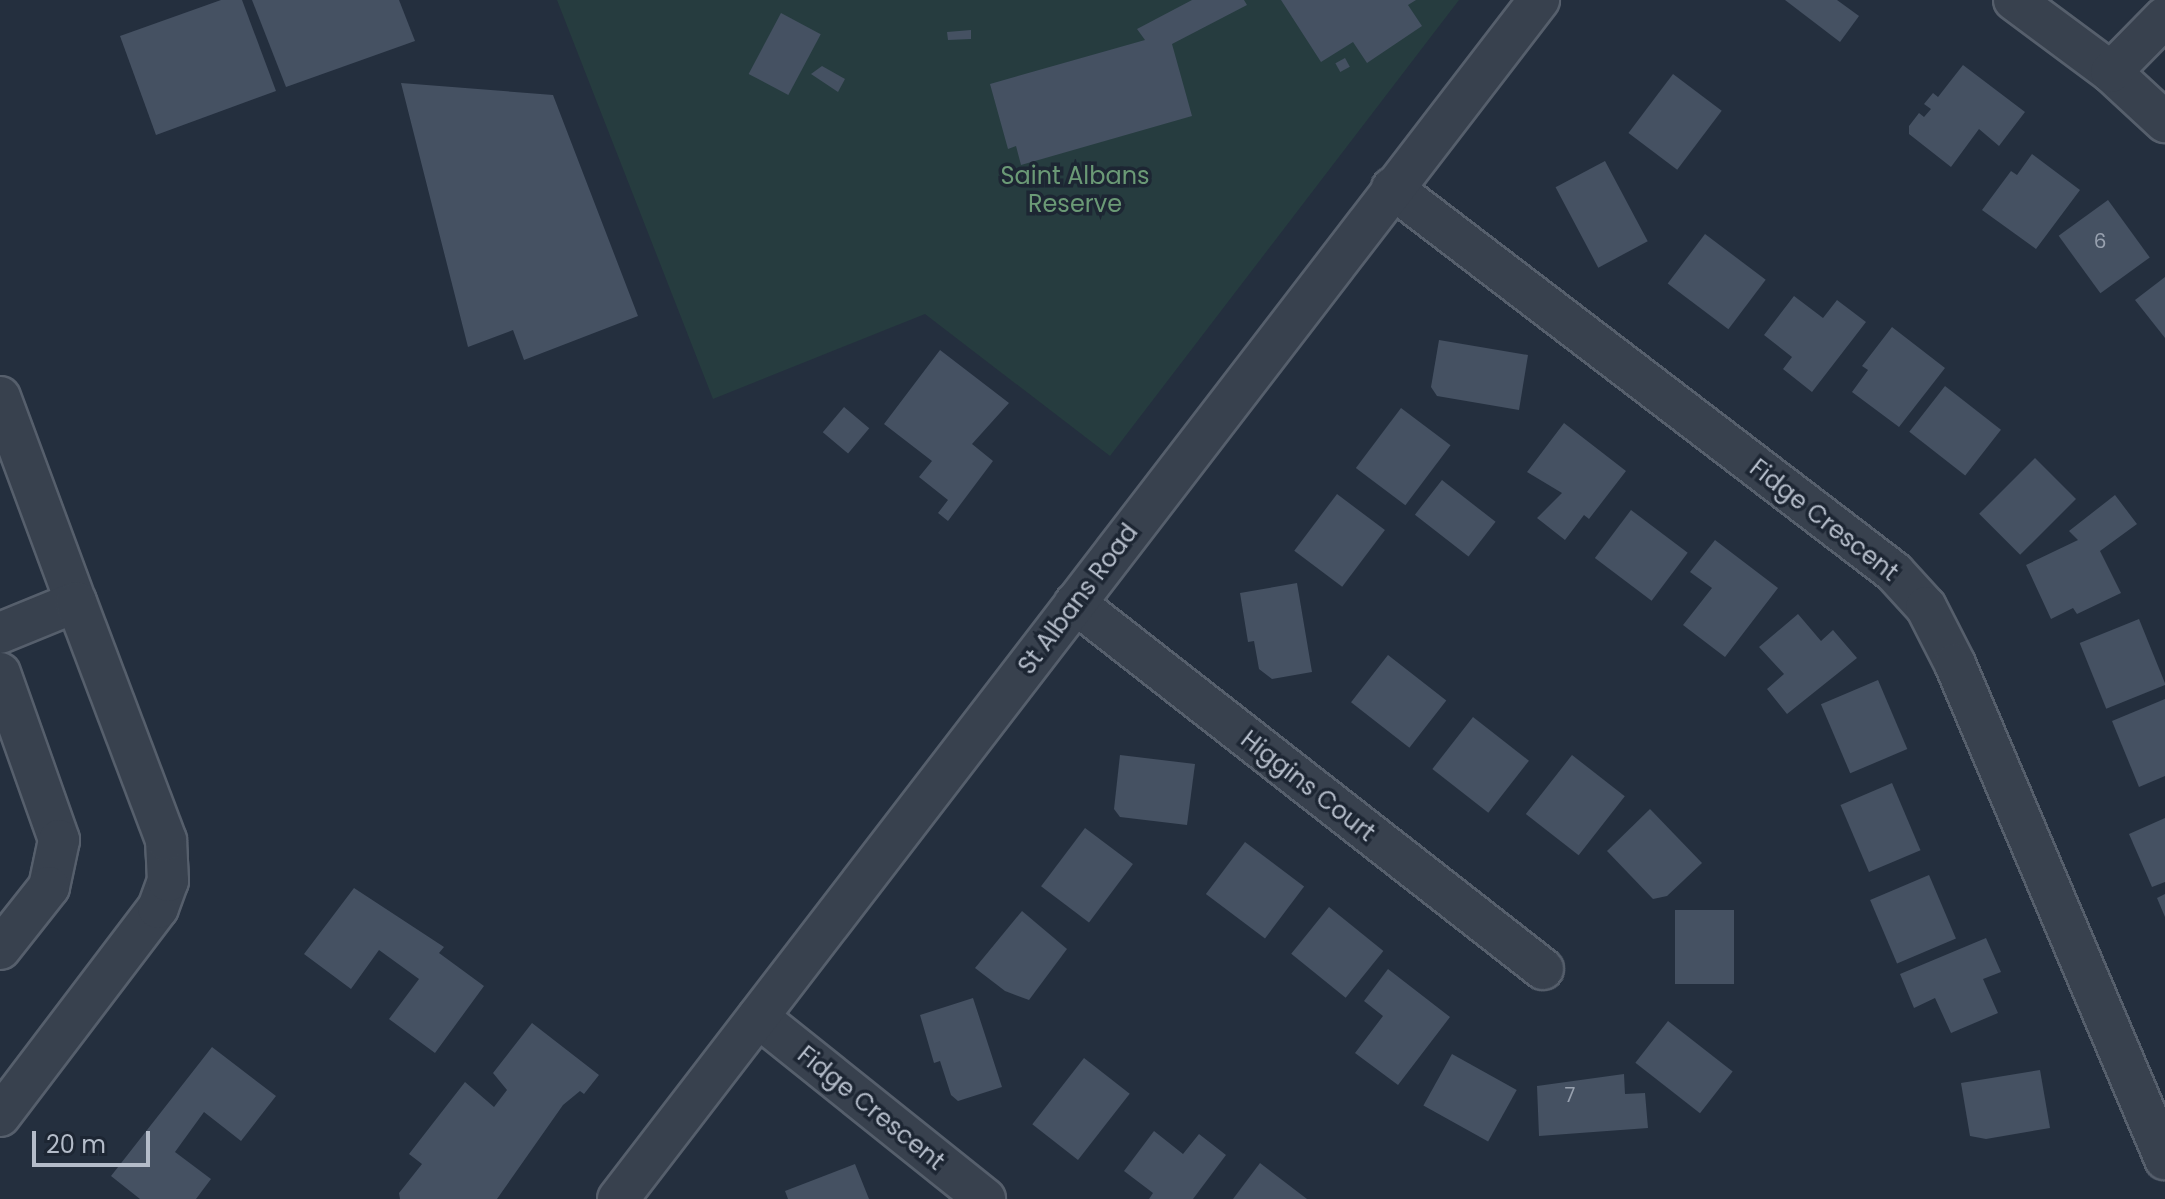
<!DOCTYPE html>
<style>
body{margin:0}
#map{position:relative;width:2165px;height:1199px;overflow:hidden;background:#242f3e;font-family:Poppins,sans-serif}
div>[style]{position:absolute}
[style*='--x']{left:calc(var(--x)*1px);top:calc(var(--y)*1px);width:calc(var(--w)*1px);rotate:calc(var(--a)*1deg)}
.green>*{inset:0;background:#263c3f}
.building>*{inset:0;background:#455162;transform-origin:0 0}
.roads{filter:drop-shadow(2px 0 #565f6c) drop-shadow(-2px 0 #565f6c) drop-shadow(0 2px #565f6c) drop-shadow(0 -2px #565f6c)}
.minor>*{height:40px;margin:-20px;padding:0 20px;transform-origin:20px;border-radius:20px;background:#38414e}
span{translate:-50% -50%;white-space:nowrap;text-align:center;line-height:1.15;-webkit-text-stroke:7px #1d2633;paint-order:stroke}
.number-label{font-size:20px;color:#98a1af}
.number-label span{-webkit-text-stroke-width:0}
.park-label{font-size:24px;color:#6b9a76}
.street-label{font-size:24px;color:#b4bcc9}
.scale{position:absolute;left:32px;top:1131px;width:118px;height:36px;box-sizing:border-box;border:4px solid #b4bcc9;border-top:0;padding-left:10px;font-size:24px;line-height:28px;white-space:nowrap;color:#b4bcc9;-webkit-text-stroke:6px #1d2633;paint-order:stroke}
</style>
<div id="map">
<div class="green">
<i style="clip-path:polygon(557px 0,1459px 0,1110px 456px,925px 314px,713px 399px)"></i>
</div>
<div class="building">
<i style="clip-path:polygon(221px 0,242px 0,276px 91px,156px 135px,120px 36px)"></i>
<i style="clip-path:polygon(252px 0,399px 0,415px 41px,286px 87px)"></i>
<i style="clip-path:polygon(1192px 0,1244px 0,1247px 5px,1172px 44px,1192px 116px,1021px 165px,1016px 146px,1008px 149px,990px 84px,1145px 40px,1137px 29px)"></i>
<i style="clip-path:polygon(1281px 0,1416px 0,1408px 5px,1422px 26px,1367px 63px,1353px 42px,1321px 62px)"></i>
<i style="clip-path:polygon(1785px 0,1837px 0,1859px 16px,1840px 42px)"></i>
<i style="left:781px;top:13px;width:45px;height:69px;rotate:28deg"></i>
<i style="clip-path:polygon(971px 30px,971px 39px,948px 40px,947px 32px)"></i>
<i style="left:1345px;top:58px;width:10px;height:11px;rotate:61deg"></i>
<i style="clip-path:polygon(1963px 65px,2025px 112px,1999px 146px,1979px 129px,1951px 167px,1909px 134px,1909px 126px,1919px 113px,1924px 117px,1931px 109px,1924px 104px,1933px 93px,1938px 97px)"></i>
<i style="clip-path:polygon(822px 66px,845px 79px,838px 92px,811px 74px)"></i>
<i style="left:1673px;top:74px;width:61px;height:74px;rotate:37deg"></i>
<i style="clip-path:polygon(401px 83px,553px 95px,638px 316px,524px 360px,513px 330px,468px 347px)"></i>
<i style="clip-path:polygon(2032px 154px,2080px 190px,2036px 249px,1982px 210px,2011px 171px,2017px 175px)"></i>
<i style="left:1605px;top:161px;width:91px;height:56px;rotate:62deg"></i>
<i style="left:2108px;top:200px;width:71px;height:61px;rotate:54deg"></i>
<i style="left:1705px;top:234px;width:76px;height:62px;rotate:37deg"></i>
<i style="clip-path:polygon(2165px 277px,2165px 338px,2135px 300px)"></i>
<i style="clip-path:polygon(1794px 296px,1823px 318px,1837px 300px,1866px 322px,1812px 392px,1783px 369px,1792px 357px,1764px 335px)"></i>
<i style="clip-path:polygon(1892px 327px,1945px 368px,1899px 427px,1852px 392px,1868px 370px,1862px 366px)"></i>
<i style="clip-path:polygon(1439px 340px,1528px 355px,1519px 410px,1437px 396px,1431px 387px)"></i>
<i style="clip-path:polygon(940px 350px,1009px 403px,972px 444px,993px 461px,948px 521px,938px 513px,948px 500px,919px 477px,932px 461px,884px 424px)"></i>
<i style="left:1945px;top:386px;width:71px;height:58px;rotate:38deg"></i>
<i style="left:844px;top:407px;width:33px;height:33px;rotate:40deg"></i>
<i style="left:1401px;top:408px;width:62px;height:75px;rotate:37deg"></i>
<i style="clip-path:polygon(1564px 423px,1626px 471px,1589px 519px,1584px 515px,1565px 540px,1537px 518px,1562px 493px,1527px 472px)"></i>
<i style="left:2035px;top:458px;width:58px;height:79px;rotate:45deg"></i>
<i style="left:1442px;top:480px;width:68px;height:44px;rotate:38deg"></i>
<i style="left:1337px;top:494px;width:60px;height:71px;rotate:37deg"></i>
<i style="clip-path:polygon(2115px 495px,2137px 524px,2100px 551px,2121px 593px,2077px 614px,2073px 608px,2051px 619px,2026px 565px,2078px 540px,2069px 531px)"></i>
<i style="left:1631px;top:510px;width:71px;height:60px;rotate:37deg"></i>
<i style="clip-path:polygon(1715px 540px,1778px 588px,1725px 657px,1683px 625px,1712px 588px,1690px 572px)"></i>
<i style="clip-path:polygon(1297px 583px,1312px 672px,1272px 679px,1259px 669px,1254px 641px,1248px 642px,1240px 593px)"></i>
<i style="clip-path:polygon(1798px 614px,1821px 641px,1833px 630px,1857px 658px,1787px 714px,1767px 689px,1784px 674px,1759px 647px)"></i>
<i style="left:2139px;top:619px;width:71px;height:64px;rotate:68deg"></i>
<i style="left:1388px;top:655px;width:74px;height:60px;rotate:38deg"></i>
<i style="left:1878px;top:680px;width:75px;height:62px;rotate:67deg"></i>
<i style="clip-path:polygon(2165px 699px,2165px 776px,2139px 787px,2112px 721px)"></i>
<i style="left:1473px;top:717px;width:71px;height:66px;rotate:38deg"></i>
<i style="clip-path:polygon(1120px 755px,1195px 764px,1187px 825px,1120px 817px,1114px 809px)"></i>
<i style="left:1572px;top:755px;width:67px;height:75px;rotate:38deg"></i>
<i style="left:1892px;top:783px;width:73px;height:56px;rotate:67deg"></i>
<i style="clip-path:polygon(1650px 809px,1702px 863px,1667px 896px,1653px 899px,1607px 851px)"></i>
<i style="clip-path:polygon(2165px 818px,2165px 882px,2152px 887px,2129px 834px)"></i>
<i style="left:1085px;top:828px;width:60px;height:73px;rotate:37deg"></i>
<i style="left:1245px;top:842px;width:74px;height:65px;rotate:37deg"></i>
<i style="left:1929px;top:875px;width:69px;height:64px;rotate:67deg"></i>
<i style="clip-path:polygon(354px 888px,444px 947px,439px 953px,484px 986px,435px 1053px,389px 1019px,419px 979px,379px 950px,351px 989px,304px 954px)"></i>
<i style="clip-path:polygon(2165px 894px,2165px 917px,2157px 898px)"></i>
<i style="left:1329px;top:907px;width:70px;height:60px;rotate:39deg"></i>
<i style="left:1675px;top:910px;width:59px;height:74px"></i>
<i style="clip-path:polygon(1022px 911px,1067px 949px,1029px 1000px,1005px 991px,975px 968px)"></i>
<i style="clip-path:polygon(1986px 938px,2001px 972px,1983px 979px,1998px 1013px,1951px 1033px,1935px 998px,1914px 1008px,1900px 974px)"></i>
<i style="clip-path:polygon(1388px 969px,1450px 1017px,1398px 1085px,1355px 1053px,1383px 1016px,1364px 1001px)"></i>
<i style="clip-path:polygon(973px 998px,1002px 1087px,958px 1101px,951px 1095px,940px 1061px,934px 1063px,920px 1015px)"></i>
<i style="left:1668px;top:1021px;width:82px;height:53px;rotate:38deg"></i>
<i style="clip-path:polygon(532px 1023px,599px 1075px,584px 1094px,580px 1091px,563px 1105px,497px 1199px,400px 1199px,399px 1193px,422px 1164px,409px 1154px,465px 1082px,494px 1107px,507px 1090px,493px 1073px)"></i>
<i style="clip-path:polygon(212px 1047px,276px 1096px,241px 1141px,204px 1112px,175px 1152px,211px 1179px,196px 1199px,140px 1199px,111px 1176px)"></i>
<i style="left:1452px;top:1054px;width:74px;height:59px;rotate:29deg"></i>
<i style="left:1084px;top:1058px;width:58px;height:84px;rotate:38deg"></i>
<i style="clip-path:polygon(2040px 1070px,2050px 1128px,1986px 1139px,1970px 1136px,1961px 1083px)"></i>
<i style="clip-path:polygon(1624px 1074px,1625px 1094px,1645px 1093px,1648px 1128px,1539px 1136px,1537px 1086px)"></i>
<i style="clip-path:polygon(1154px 1131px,1183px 1154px,1199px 1134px,1226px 1155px,1193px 1199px,1149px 1199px,1153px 1193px,1124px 1171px)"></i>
<i style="clip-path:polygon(1260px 1163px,1307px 1199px,1233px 1199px)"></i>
<i style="clip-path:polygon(855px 1164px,869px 1199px,788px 1199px,785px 1191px)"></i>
</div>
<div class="roads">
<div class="minor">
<i style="--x:2014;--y:0;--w:121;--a:36.6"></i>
<i style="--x:2111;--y:72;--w:74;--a:42.8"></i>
<i style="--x:2111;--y:72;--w:77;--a:-45.5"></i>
<i style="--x:1392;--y:188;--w:632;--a:37.41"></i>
<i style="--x:1894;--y:572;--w:47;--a:47.6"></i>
<i style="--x:1926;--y:607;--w:64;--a:63"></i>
<i style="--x:1955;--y:664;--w:538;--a:67.01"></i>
<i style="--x:0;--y:397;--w:219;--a:69.7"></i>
<i style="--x:76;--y:602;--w:82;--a:157.8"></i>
<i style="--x:1075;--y:603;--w:594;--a:38.03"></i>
<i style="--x:0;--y:673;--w:177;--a:70.5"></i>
<i style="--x:59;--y:840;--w:48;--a:102"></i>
<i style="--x:49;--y:887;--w:79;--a:128.3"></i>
<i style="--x:758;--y:1017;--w:291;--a:38.7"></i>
<i style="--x:0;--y:1116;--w:261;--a:-52.8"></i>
<i style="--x:158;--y:908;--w:29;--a:-70"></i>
<i style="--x:168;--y:881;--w:41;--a:-92.8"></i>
<i style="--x:166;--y:840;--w:254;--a:-110.7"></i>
<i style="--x:618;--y:1199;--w:1512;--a:-52.47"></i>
</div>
</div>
<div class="number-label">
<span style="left:2100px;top:241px">6</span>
<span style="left:1570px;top:1095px">7</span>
</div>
<div class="park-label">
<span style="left:1075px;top:190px">Saint Albans<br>Reserve</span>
</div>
<div class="street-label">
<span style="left:1824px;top:520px;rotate:38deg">Fidge Crescent</span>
<span style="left:1078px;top:599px;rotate:-53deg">St Albans Road</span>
<span style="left:1308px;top:786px;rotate:38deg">Higgins Court</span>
<span style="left:871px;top:1108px;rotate:39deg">Fidge Crescent</span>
</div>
<div class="scale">20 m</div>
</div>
